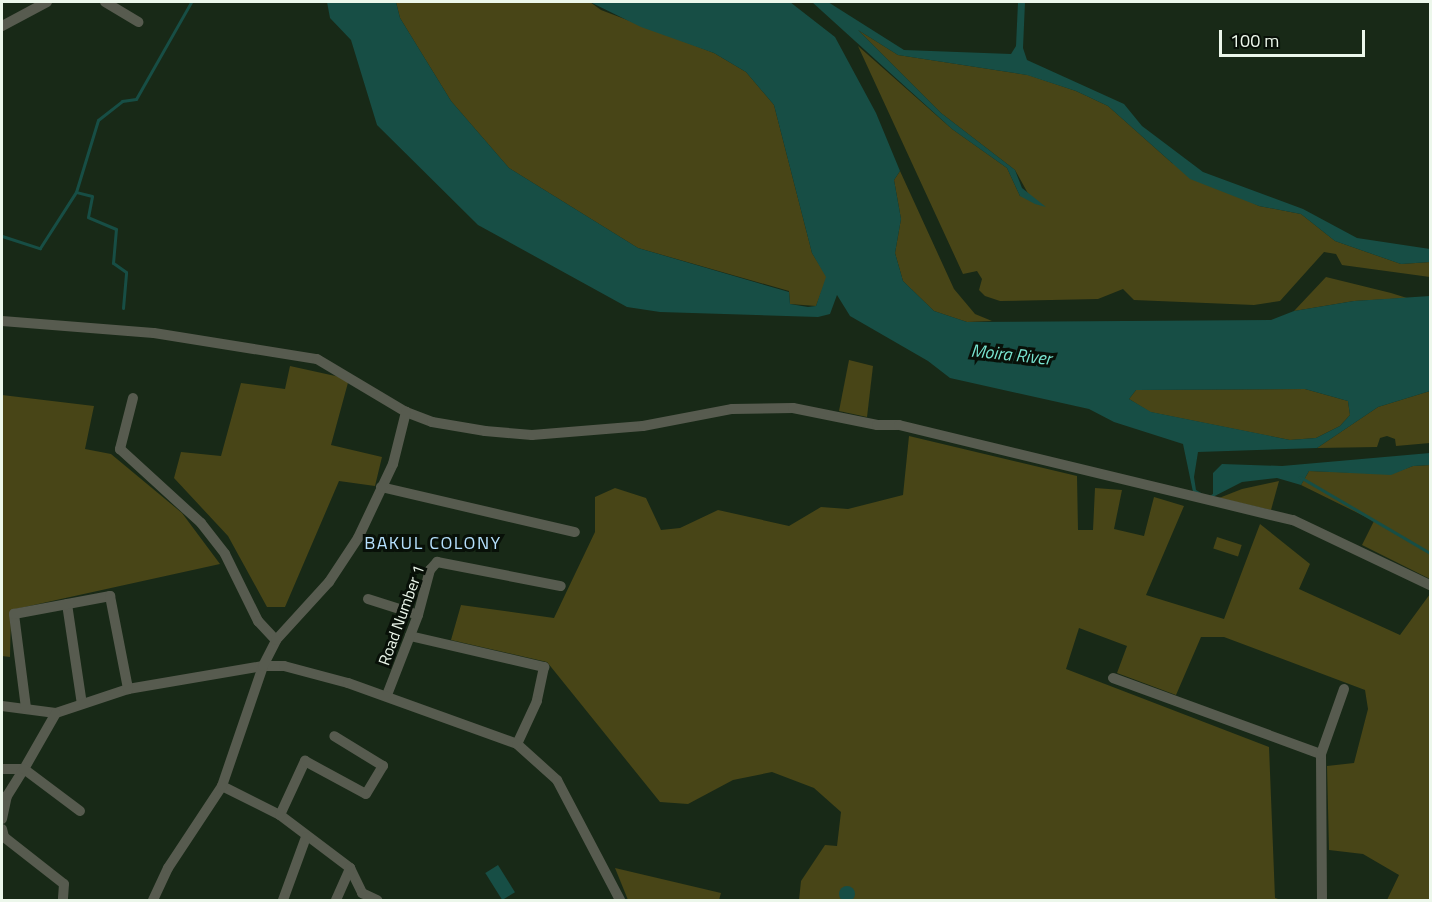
<!DOCTYPE html>
<style>
body{margin:0}
#map{position:relative;width:1432px;height:902px;overflow:hidden;background:#182917;font-family:"Titillium Web",sans-serif}
div>[style]{position:absolute}
[style*='--x']{left:calc(var(--x)*1px);top:calc(var(--y)*1px);width:calc(var(--w)*1px);rotate:calc(var(--a)*1deg)}
.green>*{inset:0;background:#484517;transform-origin:0 0}
.water>*{inset:0;background:#174e45;transform-origin:0 0}
.round{border-radius:50%}
.stream>*{height:3px;margin:-1.5px;padding:0 1.5px;transform-origin:1.5px;border-radius:1.5px;background:#174e45}
.minor>*{height:10px;margin:-5px;padding:0 5px;transform-origin:5px;border-radius:5px;background:#575b4f}
span{translate:-50% -50%;white-space:nowrap;text-align:center;line-height:1.15;-webkit-text-stroke:6px #081008;paint-order:stroke}
.street-label{font-size:16px;color:#ecf7eb}
.water-label{font-size:18px;color:#79e4d0;font-style:italic}
.neighbourhood-label{font-size:18px;color:#b6e1fe;letter-spacing:1.5px}
.frame{position:absolute;inset:0;border:3px solid #ecf7eb;pointer-events:none}
.scale{position:absolute;left:1219px;top:30px;width:146px;height:27px;box-sizing:border-box;border:3px solid #ecf7eb;border-top:0;padding-left:8px;font-size:18px;line-height:21px;white-space:nowrap;color:#ecf7eb;-webkit-text-stroke:4px #081008;paint-order:stroke}
</style>
<div id="map">
<div class="green">
<i style="clip-path:polygon(396px 2px,590px 2px,601px 10px,714px 53px,746px 72px,774px 105px,812px 253px,827px 277px,816px 306px,790px 304px,789px 291px,638px 248px,509px 168px,451px 101px,400px 18px)"></i>
<i style="clip-path:polygon(858px 30px,898px 55px,1028px 75px,1076px 91px,1108px 106px,1172px 163px,1259px 206px,1301px 214px,1335px 241px,1401px 264px,1430px 262px,1430px 277px,1342px 265px,1336px 254px,1324px 252px,1280px 301px,1254px 305px,1134px 300px,1123px 289px,1098px 299px,1000px 301px,985px 296px,979px 290px,982px 279px,977px 271px,963px 274px,858px 46px,952px 129px,1007px 168px,1020px 196px,1030px 197px,1015px 170px,941px 113px)"></i>
<i style="clip-path:polygon(900px 171px,954px 289px,975px 314px,992px 321px,967px 322px,934px 311px,903px 281px,895px 253px,901px 219px,894px 180px)"></i>
<i style="clip-path:polygon(1326px 277px,1391px 293px,1407px 298px,1354px 301px,1294px 311px)"></i>
<i style="clip-path:polygon(849px 360px,873px 366px,867px 417px,839px 411px)"></i>
<i style="clip-path:polygon(290px 366px,349px 379px,331px 445px,382px 457px,375px 486px,339px 481px,285px 607px,267px 607px,228px 536px,174px 478px,181px 452px,221px 456px,241px 383px,285px 389px)"></i>
<i style="clip-path:polygon(1305px 389px,1348px 401px,1350px 415px,1340px 426px,1316px 438px,1290px 440px,1150px 412px,1129px 399px,1136px 390px)"></i>
<i style="clip-path:polygon(1430px 391px,1430px 443px,1396px 446px,1395px 439px,1387px 436px,1380px 438px,1377px 447px,1317px 448px,1378px 407px)"></i>
<i style="clip-path:polygon(2px 395px,94px 406px,85px 449px,111px 454px,182px 513px,220px 564px,11px 610px,10px 657px,2px 656px)"></i>
<i style="clip-path:polygon(909px 436px,1077px 476px,1078px 530px,1093px 530px,1095px 488px,1122px 490px,1114px 529px,1144px 536px,1154px 497px,1184px 506px,1146px 595px,1224px 619px,1260px 524px,1310px 564px,1299px 589px,1400px 635px,1430px 594px,1430px 900px,1387px 900px,1399px 875px,1363px 854px,1329px 850px,1327px 766px,1354px 763px,1368px 709px,1365px 690px,1224px 637px,1201px 637px,1176px 695px,1117px 673px,1127px 646px,1079px 628px,1066px 669px,1269px 747px,1275px 898px,1281px 900px,799px 900px,801px 881px,825px 845px,837px 846px,841px 812px,814px 788px,772px 772px,733px 780px,688px 804px,660px 802px,547px 662px,451px 640px,461px 605px,554px 618px,595px 532px,595px 497px,615px 488px,646px 498px,661px 530px,680px 528px,718px 510px,789px 526px,821px 507px,848px 509px,903px 495px)"></i>
<i style="clip-path:polygon(1430px 465px,1430px 579px,1362px 545px,1374px 521px,1301px 485px,1309px 471px,1391px 474px,1413px 466px)"></i>
<i style="clip-path:polygon(1279px 481px,1271px 510px,1219px 498px,1242px 489px)"></i>
<i style="left:1217px;top:537px;width:26px;height:12px;rotate:18deg"></i>
<i style="clip-path:polygon(615px 868px,721px 893px,719px 900px,628px 900px)"></i>
</div>
<div class="water">
<i style="clip-path:polygon(evenodd,327px 2px,396px 2px,400px 18px,451px 101px,509px 168px,638px 248px,789px 292px,790px 304px,808px 307px,816px 306px,826px 277px,812px 253px,774px 105px,746px 72px,714px 53px,641px 27px,590px 2px,790px 2px,835px 37px,876px 113px,900px 171px,894px 180px,901px 219px,895px 253px,903px 281px,934px 311px,967px 322px,1271px 320px,1294px 311px,1354px 301px,1430px 296px,1430px 391px,1378px 407px,1317px 448px,1198px 452px,1194px 477px,1196px 490px,1208px 497px,1213px 494px,1213px 473px,1222px 464px,1282px 466px,1430px 453px,1430px 465px,1413px 466px,1391px 475px,1309px 471px,1301px 485px,1277px 478px,1242px 482px,1207px 500px,1193px 492px,1183px 444px,1114px 422px,1089px 409px,950px 378px,928px 361px,850px 316px,837px 295px,830px 314px,818px 317px,660px 312px,627px 307px,478px 225px,377px 125px,351px 40px,330px 18px,327px 2px,1305px 389px,1348px 401px,1350px 415px,1340px 426px,1316px 438px,1290px 440px,1151px 412px,1129px 399px,1136px 390px,1305px 389px)"></i>
<i style="clip-path:polygon(812px 2px,828px 2px,904px 50px,1011px 54px,1016px 46px,1018px 2px,1025px 2px,1023px 48px,1027px 60px,1124px 104px,1142px 126px,1203px 172px,1303px 209px,1357px 238px,1430px 249px,1430px 262px,1401px 264px,1335px 241px,1301px 214px,1259px 206px,1190px 179px,1108px 106px,1076px 91px,1027px 75px,898px 55px,858px 30px,941px 113px,1015px 170px,1022px 188px,1046px 207px,1035px 204px,1020px 196px,1007px 168px,952px 129px)"></i>
<i style="left:498px;top:865px;width:32px;height:15px;rotate:58deg"></i>
<i class="round" style="left:839px;top:886px;width:16px;height:16px"></i>
</div>
<div class="stream">
<i style="--x:2;--y:236;--w:40;--a:18"></i>
<i style="--x:40;--y:248;--w:67;--a:-57.3"></i>
<i style="--x:123;--y:308;--w:36;--a:-85"></i>
<i style="--x:126;--y:272;--w:16;--a:-145"></i>
<i style="--x:113;--y:263;--w:34;--a:-85"></i>
<i style="--x:116;--y:229;--w:30;--a:-157"></i>
<i style="--x:88;--y:217;--w:21;--a:-79"></i>
<i style="--x:92;--y:196;--w:16;--a:-166"></i>
<i style="--x:76;--y:192;--w:75;--a:-73"></i>
<i style="--x:98;--y:120;--w:31;--a:-38"></i>
<i style="--x:122;--y:101;--w:14;--a:-8"></i>
<i style="--x:136;--y:99;--w:112;--a:-60.4"></i>
<i style="--x:1300;--y:477;--w:151;--a:30.3"></i>
</div>
<div class="minor">
<i style="--x:105;--y:2;--w:39;--a:31"></i>
<i style="--x:2;--y:26;--w:51;--a:-28.1"></i>
<i style="--x:2;--y:321;--w:152;--a:4.5"></i>
<i style="--x:154;--y:333;--w:165;--a:9.1"></i>
<i style="--x:317;--y:359;--w:104;--a:30.8"></i>
<i style="--x:406;--y:412;--w:28;--a:21"></i>
<i style="--x:432;--y:422;--w:54;--a:9.6"></i>
<i style="--x:485;--y:431;--w:47;--a:4.9"></i>
<i style="--x:532;--y:435;--w:111;--a:-4.6"></i>
<i style="--x:643;--y:426;--w:91;--a:-10.8"></i>
<i style="--x:732;--y:409;--w:61;--a:-0.9"></i>
<i style="--x:793;--y:408;--w:86;--a:11.4"></i>
<i style="--x:877;--y:425;--w:22;--a:0"></i>
<i style="--x:899;--y:425;--w:405;--a:13.6"></i>
<i style="--x:1293;--y:520;--w:152;--a:25.4"></i>
<i style="--x:133;--y:398;--w:53;--a:104.3"></i>
<i style="--x:120;--y:449;--w:110;--a:42.4"></i>
<i style="--x:201;--y:523;--w:39;--a:52"></i>
<i style="--x:225;--y:554;--w:75;--a:63.8"></i>
<i style="--x:258;--y:621;--w:26;--a:47"></i>
<i style="--x:381;--y:487;--w:199;--a:13.1"></i>
<i style="--x:368;--y:599;--w:52;--a:17.7"></i>
<i style="--x:67;--y:604;--w:101;--a:81.5"></i>
<i style="--x:410;--y:636;--w:138;--a:13"></i>
<i style="--x:544;--y:667;--w:35;--a:102"></i>
<i style="--x:537;--y:701;--w:47;--a:114.9"></i>
<i style="--x:1113;--y:678;--w:221;--a:20.1"></i>
<i style="--x:387;--y:695;--w:86;--a:-68.8"></i>
<i style="--x:418;--y:615;--w:47;--a:-75.1"></i>
<i style="--x:430;--y:570;--w:11;--a:-49"></i>
<i style="--x:437;--y:562;--w:126;--a:11"></i>
<i style="--x:2;--y:706;--w:54;--a:7.4"></i>
<i style="--x:56;--y:713;--w:76;--a:-18.4"></i>
<i style="--x:128;--y:689;--w:137;--a:-9.7"></i>
<i style="--x:263;--y:666;--w:21;--a:0"></i>
<i style="--x:284;--y:666;--w:66;--a:14.9"></i>
<i style="--x:348;--y:683;--w:180;--a:19.8"></i>
<i style="--x:517;--y:744;--w:54;--a:42"></i>
<i style="--x:557;--y:780;--w:136;--a:62.3"></i>
<i style="--x:26;--y:708;--w:95;--a:-97.3"></i>
<i style="--x:14;--y:614;--w:98;--a:-10.6"></i>
<i style="--x:110;--y:596;--w:95;--a:79"></i>
<i style="--x:2;--y:769;--w:22;--a:0"></i>
<i style="--x:24;--y:769;--w:64;--a:-60.3"></i>
<i style="--x:222;--y:786;--w:65;--a:26.6"></i>
<i style="--x:280;--y:815;--w:88;--a:37.1"></i>
<i style="--x:350;--y:868;--w:28;--a:64"></i>
<i style="--x:362;--y:893;--w:17;--a:25"></i>
<i style="--x:280;--y:815;--w:60;--a:-65.2"></i>
<i style="--x:305;--y:761;--w:69;--a:28.4"></i>
<i style="--x:366;--y:794;--w:33;--a:-59"></i>
<i style="--x:383;--y:766;--w:57;--a:-148.5"></i>
<i style="--x:2;--y:819;--w:24;--a:-78"></i>
<i style="--x:7;--y:796;--w:32;--a:-58"></i>
<i style="--x:24;--y:769;--w:70;--a:36.9"></i>
<i style="--x:2;--y:829;--w:8;--a:76"></i>
<i style="--x:4;--y:837;--w:76;--a:38.1"></i>
<i style="--x:64;--y:884;--w:16;--a:94"></i>
<i style="--x:153;--y:900;--w:35;--a:-65"></i>
<i style="--x:168;--y:868;--w:98;--a:-56.6"></i>
<i style="--x:222;--y:786;--w:127;--a:-71.1"></i>
<i style="--x:263;--y:666;--w:29;--a:-63"></i>
<i style="--x:276;--y:640;--w:79;--a:-47.6"></i>
<i style="--x:329;--y:582;--w:53;--a:-56.6"></i>
<i style="--x:358;--y:538;--w:82;--a:-64.7"></i>
<i style="--x:393;--y:464;--w:54;--a:-76"></i>
<i style="--x:283;--y:900;--w:67;--a:-69.9"></i>
<i style="--x:336;--y:900;--w:35;--a:-66"></i>
<i style="--x:1322;--y:900;--w:146;--a:-90.4"></i>
<i style="--x:1321;--y:754;--w:69;--a:-70.5"></i>
</div>
<div class="street-label">
<span style="left:401px;top:615px;rotate:-70deg">Road Number 1</span>
</div>
<div class="water-label">
<span style="left:1011px;top:355px;rotate:6deg">Moira River</span>
</div>
<div class="neighbourhood-label">
<span style="left:433px;top:543px">BAKUL COLONY</span>
</div>
<div class="frame"></div>
<div class="scale">100 m</div>
</div>
